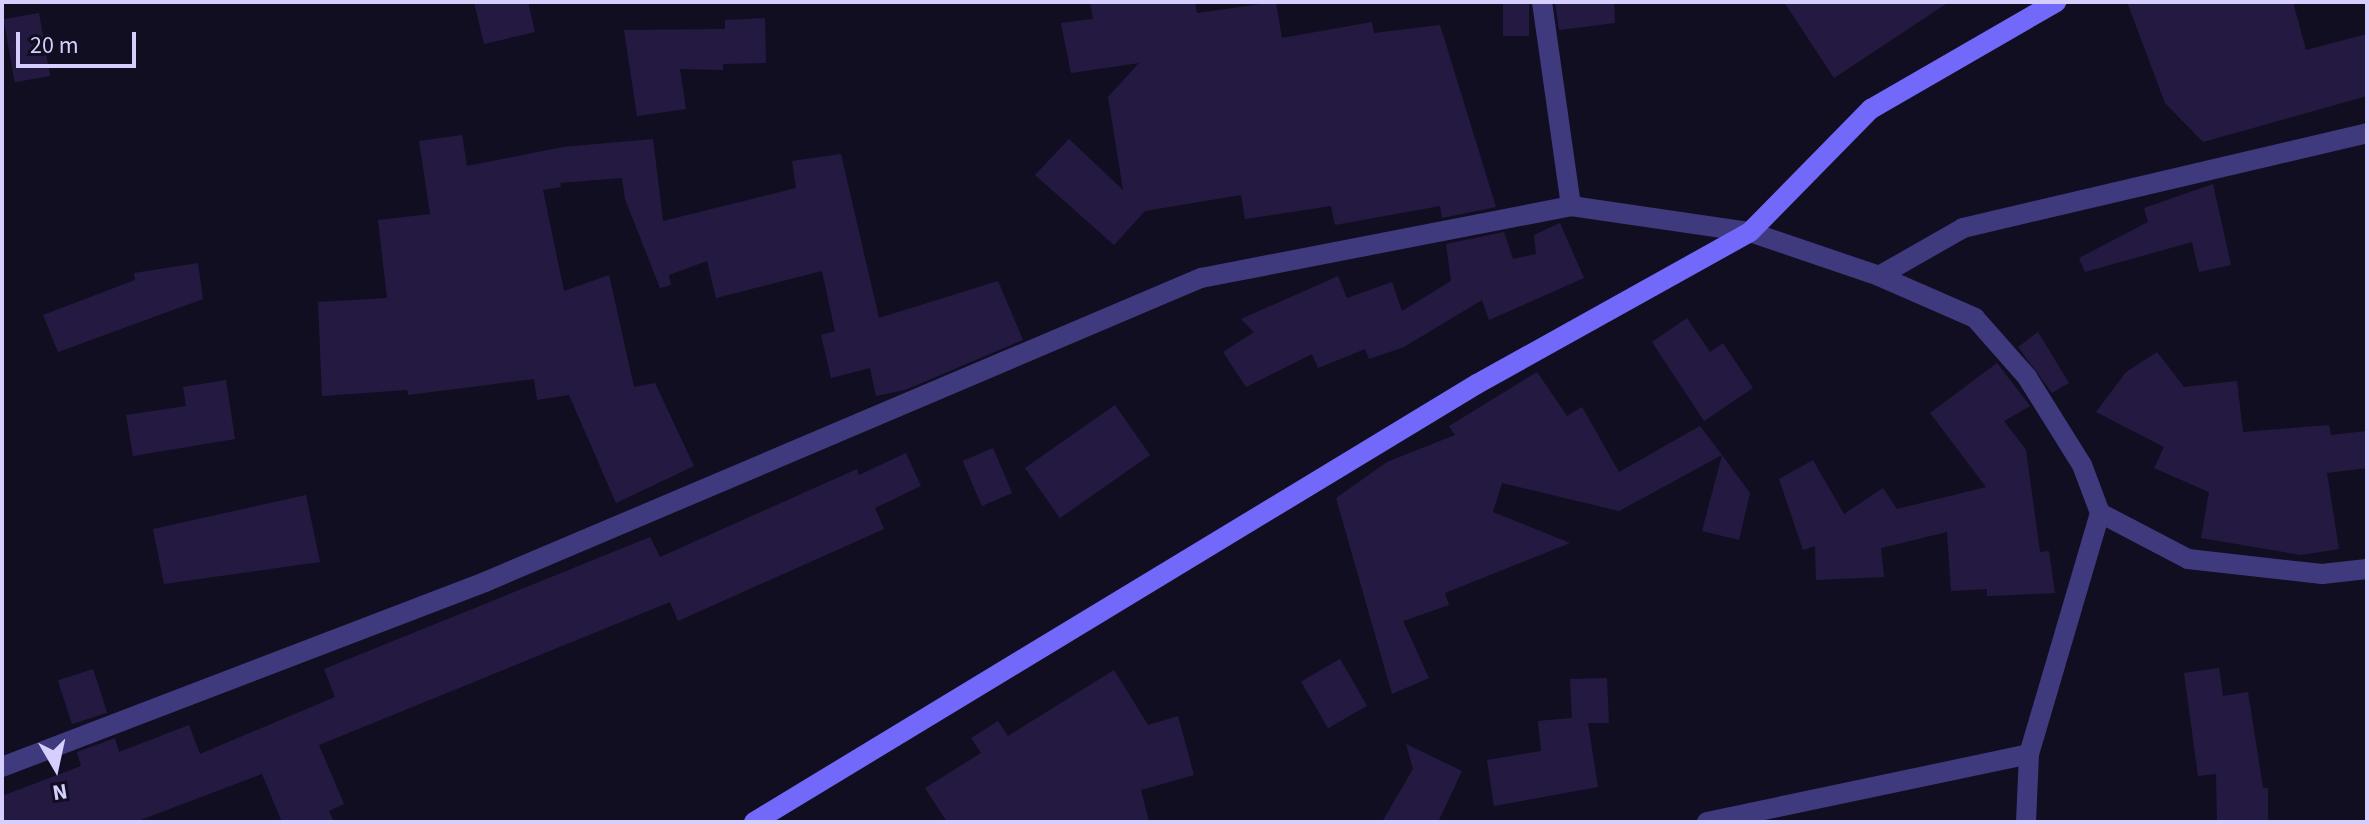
<!DOCTYPE html>
<style>
body{margin:0}
#map{position:relative;width:2369px;height:824px;overflow:hidden;background:#120e21;font-family:"Source Sans 3",sans-serif}
div>[style]{position:absolute}
[style*='--x']{left:calc(var(--x)*1px);top:calc(var(--y)*1px);width:calc(var(--w)*1px);rotate:calc(var(--a)*1deg)}
.building>*{inset:0;background:#241a41;transform-origin:0 0}
.minor>*{height:20px;margin:-10px;padding:0 10px;transform-origin:10px;border-radius:10px;background:#3f3a7e}
.secondary>*{height:20px;margin:-10px;padding:0 10px;transform-origin:10px;border-radius:10px;background:#7269fa}
span{translate:-50% -50%;white-space:nowrap;text-align:center;line-height:1.15;-webkit-text-stroke:6px #120e21;paint-order:stroke}
.frame{position:absolute;inset:0;border:4px solid #d6cffe;pointer-events:none}
.north{position:absolute;left:16px;top:728px;width:80px;height:80px;-webkit-text-stroke:6px #120e21;paint-order:stroke;rotate:171deg;font-size:22px;font-weight:700;line-height:32px;text-align:center;color:#d6cffe}
.north::after{content:'';display:block;margin:auto;width:28px;height:36px;background:#d6cffe;clip-path:polygon(50% 0,100% 100%,50% 72%,0 100%)}
.scale{position:absolute;left:16px;top:32px;width:120px;height:36px;box-sizing:border-box;border:4px solid #d6cffe;border-top:0;padding-left:10px;font-size:24px;line-height:28px;white-space:nowrap;color:#d6cffe;-webkit-text-stroke:6px #120e21;paint-order:stroke}
</style>
<div id="map">
<div class="building">
<i style="clip-path:polygon(474px 2px,528px 2px,535px 32px,484px 44px)"></i>
<i style="clip-path:polygon(1090px 2px,1195px 2px,1197px 13px,1276px 2px,1282px 38px,1372px 22px,1374px 33px,1440px 25px,1496px 207px,1442px 218px,1440px 206px,1335px 225px,1331px 206px,1245px 219px,1241px 195px,1145px 211px,1114px 245px,1035px 175px,1069px 139px,1123px 190px,1108px 97px,1139px 63px,1071px 73px,1061px 23px,1093px 19px)"></i>
<i style="left:1503px;top:2px;width:26px;height:34px"></i>
<i style="clip-path:polygon(1555px 2px,1614px 2px,1615px 23px,1559px 30px)"></i>
<i style="clip-path:polygon(1784px 2px,1949px 2px,1834px 78px)"></i>
<i style="clip-path:polygon(2127px 2px,2293px 2px,2306px 50px,2367px 34px,2367px 96px,2203px 142px,2165px 103px)"></i>
<i style="left:39px;top:13px;width:64px;height:36px;rotate:80deg"></i>
<i style="clip-path:polygon(765px 18px,766px 63px,723px 64px,723px 70px,680px 69px,686px 109px,637px 116px,624px 30px,725px 29px,725px 20px)"></i>
<i style="clip-path:polygon(462px 135px,467px 166px,563px 147px,653px 139px,663px 221px,796px 188px,792px 161px,841px 154px,879px 318px,998px 281px,1023px 340px,905px 390px,876px 396px,870px 368px,831px 378px,821px 335px,835px 331px,822px 271px,716px 298px,707px 261px,669px 275px,671px 285px,660px 288px,625px 199px,622px 178px,560px 183px,561px 187px,543px 190px,564px 291px,609px 275px,634px 387px,655px 383px,694px 466px,616px 503px,569px 395px,537px 400px,534px 379px,408px 395px,407px 390px,322px 396px,318px 302px,387px 298px,378px 220px,430px 214px,419px 141px)"></i>
<i style="clip-path:polygon(2213px 184px,2231px 265px,2199px 272px,2192px 242px,2085px 272px,2079px 258px,2148px 222px,2144px 208px)"></i>
<i style="clip-path:polygon(1560px 223px,1584px 278px,1489px 320px,1482px 300px,1404px 347px,1369px 359px,1365px 349px,1318px 368px,1312px 354px,1246px 387px,1223px 352px,1254px 332px,1241px 319px,1338px 276px,1347px 298px,1392px 282px,1402px 311px,1451px 281px,1446px 244px,1504px 232px,1513px 259px,1536px 254px,1534px 235px)"></i>
<i style="clip-path:polygon(198px 263px,203px 299px,58px 352px,43px 315px,135px 280px,134px 273px)"></i>
<i style="clip-path:polygon(1687px 318px,1710px 352px,1723px 343px,1753px 388px,1704px 421px,1652px 342px)"></i>
<i style="clip-path:polygon(2038px 332px,2069px 383px,2052px 393px,2018px 347px)"></i>
<i style="clip-path:polygon(2157px 352px,2184px 387px,2237px 381px,2243px 432px,2329px 425px,2331px 435px,2367px 431px,2367px 468px,2327px 473px,2339px 549px,2301px 555px,2201px 538px,2209px 492px,2154px 468px,2164px 447px,2096px 412px,2126px 372px)"></i>
<i style="clip-path:polygon(1997px 363px,2030px 406px,2004px 421px,2026px 450px,2040px 552px,2049px 551px,2055px 593px,1987px 596px,1987px 589px,1951px 591px,1947px 532px,1881px 548px,1884px 577px,1816px 580px,1815px 546px,1803px 550px,1779px 479px,1813px 460px,1844px 514px,1883px 488px,1897px 509px,1986px 487px,1930px 413px)"></i>
<i style="clip-path:polygon(1537px 372px,1567px 416px,1582px 407px,1619px 472px,1700px 426px,1722px 455px,1619px 511px,1502px 483px,1493px 512px,1570px 543px,1445px 593px,1449px 605px,1403px 621px,1429px 678px,1392px 694px,1336px 498px,1387px 462px,1455px 435px,1449px 426px)"></i>
<i style="clip-path:polygon(226px 380px,235px 439px,133px 456px,126px 415px,186px 406px,183px 387px)"></i>
<i style="left:1115px;top:405px;width:61px;height:110px;rotate:55deg"></i>
<i style="left:993px;top:448px;width:49px;height:33px;rotate:67deg"></i>
<i style="clip-path:polygon(906px 453px,921px 486px,875px 508px,884px 529px,678px 621px,670px 602px,319px 745px,344px 804px,329px 811px,334px 822px,282px 822px,262px 774px,135px 822px,2px 822px,2px 796px,81px 766px,77px 752px,115px 738px,119px 752px,189px 725px,200px 754px,335px 697px,324px 669px,650px 537px,660px 557px,857px 469px,859px 475px)"></i>
<i style="clip-path:polygon(1722px 455px,1750px 493px,1739px 540px,1702px 531px)"></i>
<i style="clip-path:polygon(306px 495px,320px 562px,164px 584px,153px 529px)"></i>
<i style="left:1340px;top:659px;width:54px;height:45px;rotate:60deg"></i>
<i style="clip-path:polygon(2219px 668px,2223px 696px,2248px 692px,2263px 788px,2268px 788px,2268px 822px,2217px 822px,2216px 774px,2198px 776px,2184px 673px)"></i>
<i style="left:93px;top:669px;width:46px;height:37px;rotate:72deg"></i>
<i style="clip-path:polygon(1114px 670px,1148px 725px,1178px 716px,1194px 775px,1141px 790px,1149px 822px,947px 822px,925px 788px,981px 753px,971px 738px,998px 721px,1008px 736px)"></i>
<i style="clip-path:polygon(1607px 678px,1609px 723px,1588px 723px,1598px 787px,1494px 806px,1487px 760px,1541px 751px,1538px 721px,1572px 718px,1570px 679px)"></i>
<i style="clip-path:polygon(1406px 744px,1462px 771px,1438px 822px,1382px 822px,1413px 769px)"></i>
</div>
<div class="minor">
<i style="--x:1542;--y:2;--w:206;--a:81.9"></i>
<i style="--x:1879;--y:276;--w:97;--a:-29.7"></i>
<i style="--x:1963;--y:228;--w:415;--a:-13.2"></i>
<i style="--x:2100;--y:513;--w:99;--a:27.6"></i>
<i style="--x:2188;--y:559;--w:135;--a:6.4"></i>
<i style="--x:2322;--y:574;--w:45;--a:-6.3"></i>
<i style="--x:2;--y:767;--w:517;--a:-20.96"></i>
<i style="--x:485;--y:582;--w:778;--a:-23.01"></i>
<i style="--x:1201;--y:278;--w:377;--a:-11"></i>
<i style="--x:1571;--y:206;--w:181;--a:8.3"></i>
<i style="--x:1750;--y:232;--w:136;--a:18.8"></i>
<i style="--x:1879;--y:276;--w:105;--a:23.6"></i>
<i style="--x:1975;--y:318;--w:79;--a:48.6"></i>
<i style="--x:2027;--y:377;--w:104;--a:58"></i>
<i style="--x:2082;--y:465;--w:51;--a:69.4"></i>
<i style="--x:2100;--y:513;--w:251;--a:106.4"></i>
<i style="--x:2029;--y:754;--w:68;--a:92.5"></i>
<i style="--x:1707;--y:822;--w:329;--a:-11.9"></i>
</div>
<div class="secondary">
<i style="--x:754;--y:822;--w:845;--a:-31.21"></i>
<i style="--x:1477;--y:384;--w:312;--a:-29.1"></i>
<i style="--x:1750;--y:232;--w:173;--a:-45.5"></i>
<i style="--x:1871;--y:109;--w:214;--a:-30"></i>
</div>
<div class="frame"></div>
<div class="north">N</div>
<div class="scale">20 m</div>
</div>
